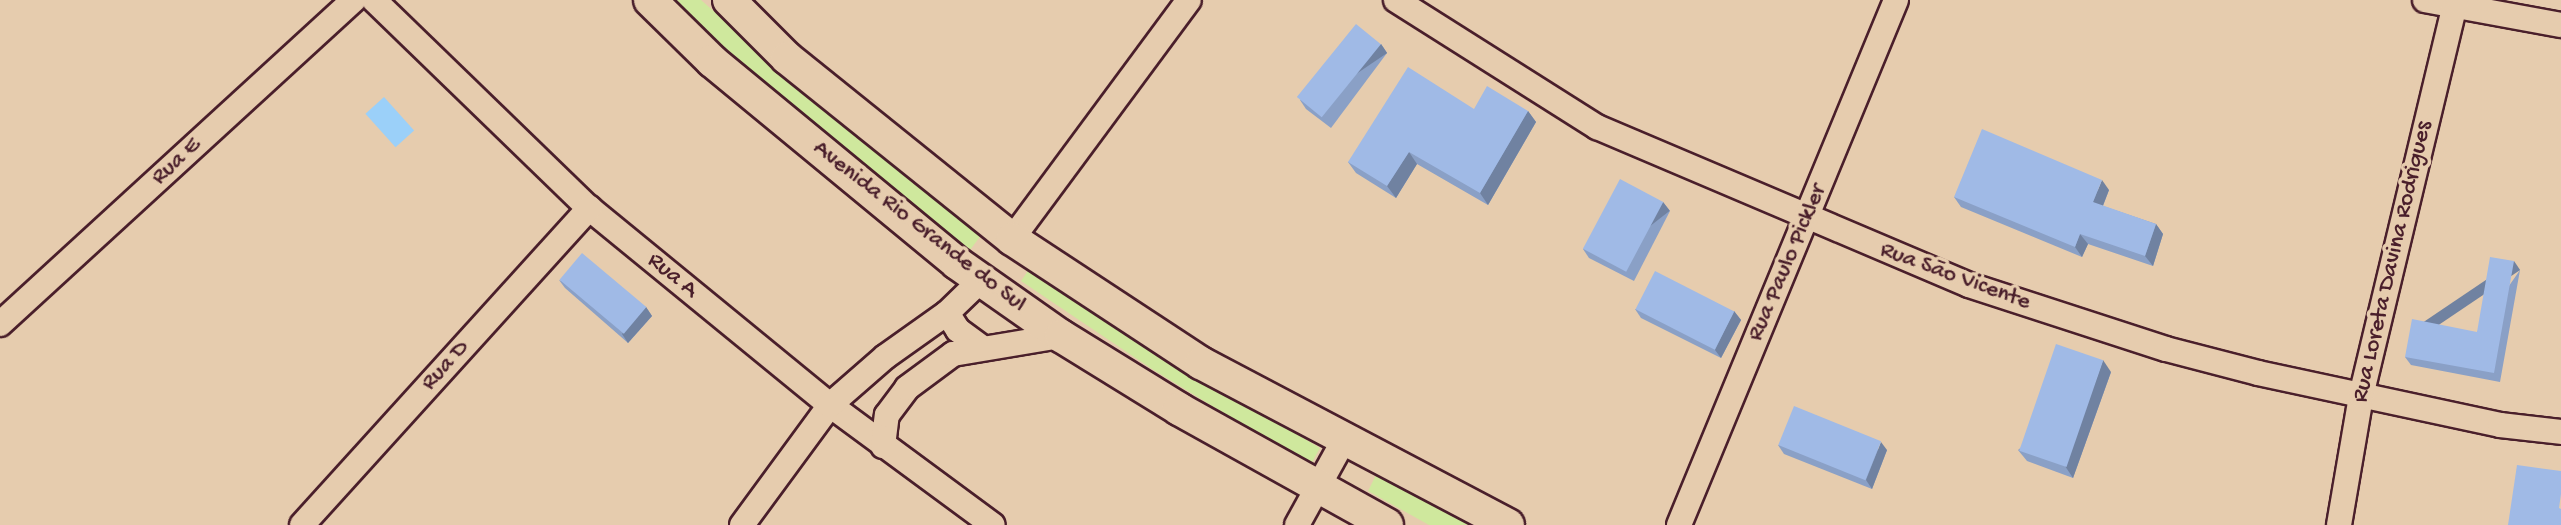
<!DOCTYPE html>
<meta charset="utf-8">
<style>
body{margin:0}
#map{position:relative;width:2561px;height:525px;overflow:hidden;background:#e6ccae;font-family:"Gochi Hand",sans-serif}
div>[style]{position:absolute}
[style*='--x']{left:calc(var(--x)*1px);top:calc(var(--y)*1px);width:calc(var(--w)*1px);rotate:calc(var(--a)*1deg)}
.green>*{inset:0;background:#cfe89d}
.water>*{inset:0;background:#9bd0f9;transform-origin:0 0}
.roads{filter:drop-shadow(2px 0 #4a1f2b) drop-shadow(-2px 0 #4a1f2b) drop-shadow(0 2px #4a1f2b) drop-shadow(0 -2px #4a1f2b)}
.minor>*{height:24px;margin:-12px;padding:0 12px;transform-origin:12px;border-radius:12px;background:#e6ccae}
.tertiary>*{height:32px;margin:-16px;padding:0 16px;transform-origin:16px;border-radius:16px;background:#e6ccae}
.wall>*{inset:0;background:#8aa0c6}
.shaded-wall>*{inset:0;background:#7082a1;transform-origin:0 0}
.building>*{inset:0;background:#a0bae6;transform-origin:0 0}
span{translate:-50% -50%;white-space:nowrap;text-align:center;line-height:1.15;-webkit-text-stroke:7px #e6ccae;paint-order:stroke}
.street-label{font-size:24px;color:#4a1f2b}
</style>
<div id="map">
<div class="green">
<i style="clip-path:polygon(671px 0,701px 0,866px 145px,982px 234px,970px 250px,851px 160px)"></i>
<i style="clip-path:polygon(1032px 265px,1161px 353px,1320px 448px,1310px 466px,1152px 369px,1021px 281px)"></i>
<i style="clip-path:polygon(1377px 473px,1475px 525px,1429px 525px,1368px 491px)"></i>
</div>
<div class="water">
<i style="left:384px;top:97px;width:45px;height:25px;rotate:48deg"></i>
</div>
<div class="roads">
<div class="minor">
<i style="--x:374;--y:0;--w:299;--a:44.1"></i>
<i style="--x:589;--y:208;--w:311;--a:39.3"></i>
<i style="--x:830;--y:405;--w:202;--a:36.4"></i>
<i style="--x:1396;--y:0;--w:238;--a:32.3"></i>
<i style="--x:1597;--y:127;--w:404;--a:23"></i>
<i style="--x:1969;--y:285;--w:207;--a:18"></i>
<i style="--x:2166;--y:349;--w:95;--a:14.6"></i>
<i style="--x:2258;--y:373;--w:248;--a:12.1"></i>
<i style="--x:2500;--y:425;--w:61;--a:6.5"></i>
<i style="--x:2425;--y:0;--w:138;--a:10.4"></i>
<i style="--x:1012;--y:239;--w:297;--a:-53.5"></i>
<i style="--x:947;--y:313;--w:20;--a:57"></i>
<i style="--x:958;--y:330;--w:27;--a:36"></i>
<i style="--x:0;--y:324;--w:480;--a:-42.5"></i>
<i style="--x:883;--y:446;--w:31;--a:-83"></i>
<i style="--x:887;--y:415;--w:34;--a:-53"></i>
<i style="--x:907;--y:388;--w:57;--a:-36.5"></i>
<i style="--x:953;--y:354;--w:109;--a:-9.5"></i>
<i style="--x:302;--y:525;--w:428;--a:-47.8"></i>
<i style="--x:742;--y:525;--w:149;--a:-53.7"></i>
<i style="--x:830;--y:405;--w:73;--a:-41.1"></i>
<i style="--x:885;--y:357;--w:76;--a:-35.4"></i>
<i style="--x:947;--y:313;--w:47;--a:-44.1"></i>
<i style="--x:1297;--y:525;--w:97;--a:-61.1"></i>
<i style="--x:1679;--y:525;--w:568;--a:-67.54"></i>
<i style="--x:2339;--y:525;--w:131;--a:-80.3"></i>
<i style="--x:2361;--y:396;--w:407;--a:-76.5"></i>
</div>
<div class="tertiary">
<i style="--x:650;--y:0;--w:87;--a:44.5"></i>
<i style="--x:712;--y:61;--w:318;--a:39.5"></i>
<i style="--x:957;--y:263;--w:127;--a:35.1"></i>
<i style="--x:1061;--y:336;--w:139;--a:31.7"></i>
<i style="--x:1179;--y:409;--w:238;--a:29.1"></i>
<i style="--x:729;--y:0;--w:82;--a:45"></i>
<i style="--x:787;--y:58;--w:289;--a:38.8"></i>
<i style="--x:1012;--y:239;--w:226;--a:33.3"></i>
<i style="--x:1201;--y:363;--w:347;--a:27.8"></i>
</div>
</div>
<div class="wall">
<i style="clip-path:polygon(1381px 44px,1387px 53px,1331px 128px,1306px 109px,1300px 100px)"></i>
<i style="clip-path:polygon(1474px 109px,1528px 111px,1536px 122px,1488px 205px,1417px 164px,1396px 198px,1356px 173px,1348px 162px)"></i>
<i style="clip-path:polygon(2109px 190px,2103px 206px,2156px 224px,2163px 234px,2153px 266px,2088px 244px,2082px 257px,1961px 207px,1954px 197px)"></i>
<i style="clip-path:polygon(1663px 202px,1670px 211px,1634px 281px,1589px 258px,1583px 249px)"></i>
<i style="clip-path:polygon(2520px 270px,2500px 382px,2411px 365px,2405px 357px,2477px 332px)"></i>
<i style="clip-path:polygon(559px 280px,646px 307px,652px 316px,628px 343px,565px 288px)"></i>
<i style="clip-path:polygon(1635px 309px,1734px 311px,1741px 320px,1721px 358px,1641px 318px)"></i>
<i style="clip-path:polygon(2111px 372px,2073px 478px,2027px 461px,2018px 450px)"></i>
<i style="clip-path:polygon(1778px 445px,1887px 450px,1872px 489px,1784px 454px)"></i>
</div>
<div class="shaded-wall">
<i style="left:1381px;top:44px;width:11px;height:94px;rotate:56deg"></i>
<i style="clip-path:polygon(1528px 111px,1536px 122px,1488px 205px,1480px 193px)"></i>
<i style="clip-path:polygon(1409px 152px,1417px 164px,1396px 198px,1387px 186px)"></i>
<i style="clip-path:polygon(2102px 180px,2109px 190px,2100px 213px,2093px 202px)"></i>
<i style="left:1663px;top:202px;width:11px;height:79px;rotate:52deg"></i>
<i style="clip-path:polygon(2156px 224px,2163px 234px,2153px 266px,2145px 256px)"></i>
<i style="clip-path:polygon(2080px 234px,2088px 244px,2082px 257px,2075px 247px)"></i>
<i style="left:2514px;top:261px;width:11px;height:114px;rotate:56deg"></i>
<i style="clip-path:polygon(646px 307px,652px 316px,628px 343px,622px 334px)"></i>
<i style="clip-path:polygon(1734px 311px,1741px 320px,1721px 358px,1715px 350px)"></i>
<i style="clip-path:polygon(2103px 360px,2111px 372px,2073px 478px,2065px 466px)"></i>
<i style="clip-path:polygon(1881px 442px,1887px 450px,1872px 489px,1866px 480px)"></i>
</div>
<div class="building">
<i style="left:1356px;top:24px;width:32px;height:94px;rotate:39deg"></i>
<i style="clip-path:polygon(1408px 67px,1474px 109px,1487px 86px,1528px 111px,1480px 193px,1409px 152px,1387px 186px,1348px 162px)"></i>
<i style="clip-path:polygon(1982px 129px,2102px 180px,2093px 202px,2156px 224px,2145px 256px,2080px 234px,2075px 247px,1954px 197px)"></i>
<i style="left:1620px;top:179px;width:49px;height:79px;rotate:28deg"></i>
<i style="left:582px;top:253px;width:84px;height:35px;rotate:40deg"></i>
<i style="clip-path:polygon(2490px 257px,2514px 261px,2494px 373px,2405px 357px,2412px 319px,2477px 332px)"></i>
<i style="left:1655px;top:271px;width:89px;height:43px;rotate:27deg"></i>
<i style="left:2056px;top:344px;width:50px;height:113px;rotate:19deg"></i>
<i style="left:1794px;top:406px;width:94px;height:42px;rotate:22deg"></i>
<i style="clip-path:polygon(2517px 465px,2561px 471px,2561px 494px,2559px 508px,2561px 509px,2561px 525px,2508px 525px)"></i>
</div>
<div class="street-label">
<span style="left:177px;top:162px;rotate:-43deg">Rua E</span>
<span style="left:919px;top:227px;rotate:38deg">Avenida Rio Grande do Sul</span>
<span style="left:2393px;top:262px;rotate:-77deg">Rua Loreta Davina Rodrigues</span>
<span style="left:1788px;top:263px;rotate:-67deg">Rua Paulo Pickler</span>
<span style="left:672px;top:276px;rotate:39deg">Rua A</span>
<span style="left:1955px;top:277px;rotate:20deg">Rua São Vicente</span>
<span style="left:446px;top:366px;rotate:-48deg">Rua D</span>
</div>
</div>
